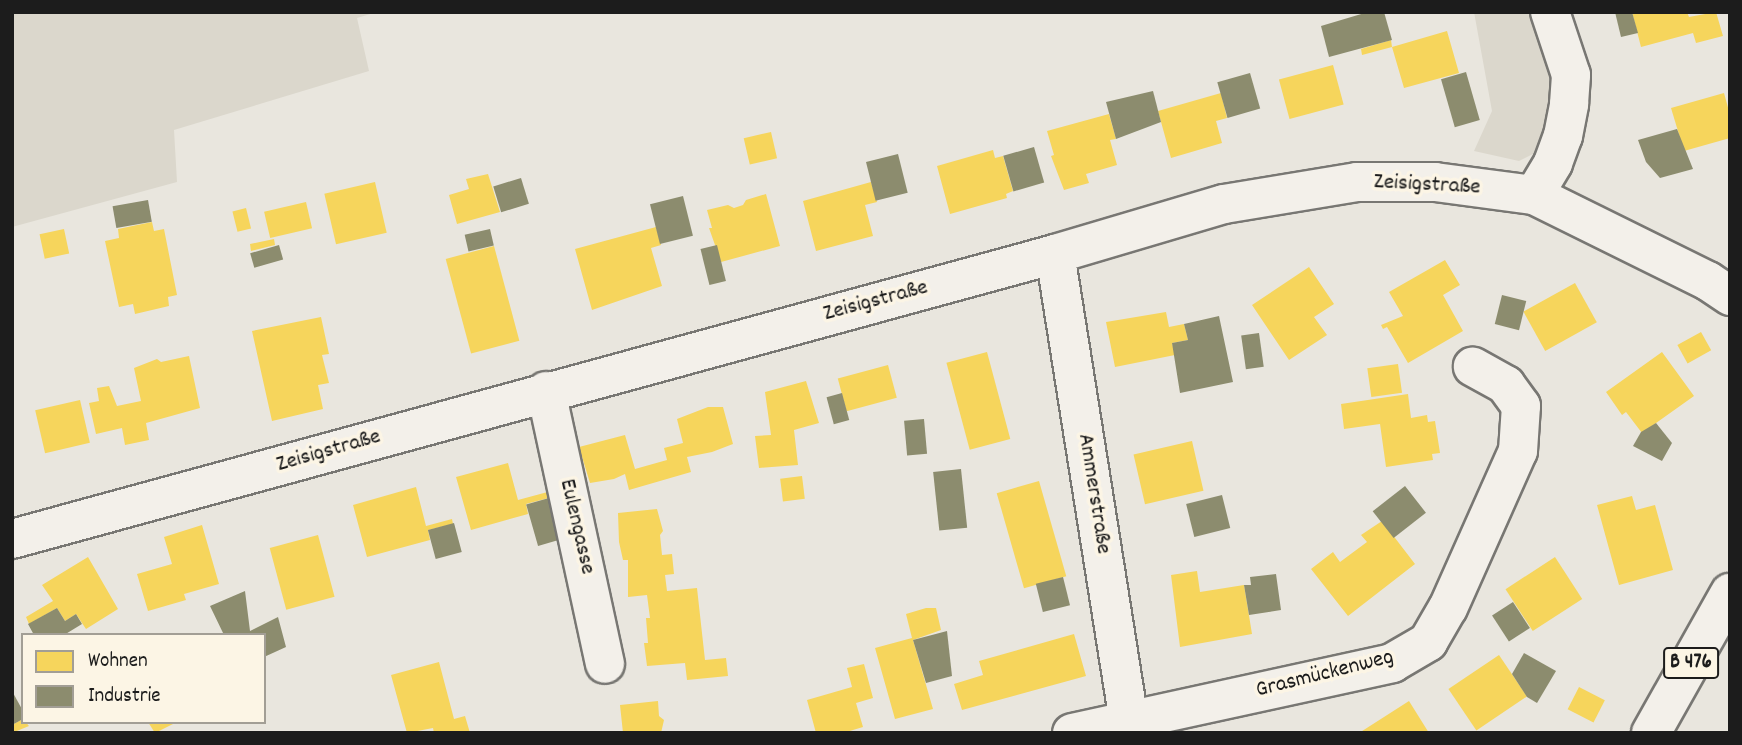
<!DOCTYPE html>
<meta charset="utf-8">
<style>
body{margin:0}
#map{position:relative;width:1742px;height:745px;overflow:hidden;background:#e9e6de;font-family:Dekko,sans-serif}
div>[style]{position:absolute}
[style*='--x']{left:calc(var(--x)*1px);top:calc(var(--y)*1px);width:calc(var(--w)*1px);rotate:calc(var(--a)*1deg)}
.green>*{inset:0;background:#dbd7cc}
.homes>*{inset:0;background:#f6d55c;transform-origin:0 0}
.industry>*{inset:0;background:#8c8c6e;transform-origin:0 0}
.roads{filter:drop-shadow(2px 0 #787773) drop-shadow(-2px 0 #787773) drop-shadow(0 2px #787773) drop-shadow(0 -2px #787773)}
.minor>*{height:38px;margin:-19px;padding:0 19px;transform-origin:19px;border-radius:19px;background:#f3f0ea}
.major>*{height:38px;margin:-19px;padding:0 19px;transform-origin:19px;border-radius:19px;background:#f3f0ea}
span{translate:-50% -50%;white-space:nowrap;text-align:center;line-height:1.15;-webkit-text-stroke:7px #fcf5e5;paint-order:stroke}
.shield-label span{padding:2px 5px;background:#fcf5e5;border:2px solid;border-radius:5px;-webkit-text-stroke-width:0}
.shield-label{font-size:21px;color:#1c1c1c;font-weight:700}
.street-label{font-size:23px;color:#1c1c1c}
.frame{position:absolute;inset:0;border:14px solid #1c1c1c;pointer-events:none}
.legend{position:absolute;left:21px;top:633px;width:245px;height:91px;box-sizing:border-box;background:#fcf5e5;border:2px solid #a29e95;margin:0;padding:9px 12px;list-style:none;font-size:21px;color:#1c1c1c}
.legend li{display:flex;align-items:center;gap:14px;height:35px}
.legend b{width:35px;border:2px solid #a29e95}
</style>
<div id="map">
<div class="green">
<i style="clip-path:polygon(12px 12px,377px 12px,357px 18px,369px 71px,174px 130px,177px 182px,12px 227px)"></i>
<i style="clip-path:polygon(1474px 12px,1540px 12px,1559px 78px,1552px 120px,1537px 152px,1519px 161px,1474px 151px,1492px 111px)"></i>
</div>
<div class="homes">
<i style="clip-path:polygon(1632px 12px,1687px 12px,1689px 17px,1716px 12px,1723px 36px,1696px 43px,1693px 33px,1641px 47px)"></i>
<i style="clip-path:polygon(1447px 31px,1459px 73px,1404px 88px,1392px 47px,1362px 55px,1361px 49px,1391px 40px,1392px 47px)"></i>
<i style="left:1333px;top:65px;width:41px;height:56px;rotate:75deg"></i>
<i style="clip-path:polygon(1221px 93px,1227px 118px,1216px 121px,1222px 143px,1171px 158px,1158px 111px)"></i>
<i style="clip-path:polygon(1724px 93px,1730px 115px,1730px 138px,1684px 151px,1671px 108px)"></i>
<i style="clip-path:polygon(1109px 114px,1116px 139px,1110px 140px,1117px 165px,1086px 174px,1089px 183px,1064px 190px,1051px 156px,1054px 155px,1047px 131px)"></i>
<i style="left:771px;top:132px;width:27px;height:28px;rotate:77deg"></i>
<i style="clip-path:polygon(993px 150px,995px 158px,1003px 156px,1013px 191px,1006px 194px,1007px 198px,950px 214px,937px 166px)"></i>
<i style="clip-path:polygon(488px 174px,500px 212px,457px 224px,449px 195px,469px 189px,466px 179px)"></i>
<i style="left:375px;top:182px;width:52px;height:52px;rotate:77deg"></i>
<i style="clip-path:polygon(871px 182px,877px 202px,865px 205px,873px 236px,816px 251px,803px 201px)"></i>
<i style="clip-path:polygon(766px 194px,780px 246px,721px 262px,709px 228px,712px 228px,707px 210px,728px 205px,734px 208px,743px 205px,746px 200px)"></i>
<i style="left:306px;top:202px;width:27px;height:43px;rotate:77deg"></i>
<i style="left:246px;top:208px;width:21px;height:14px;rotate:76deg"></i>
<i style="clip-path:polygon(152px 222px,154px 231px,164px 229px,177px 295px,168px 297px,169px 306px,135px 314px,133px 304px,119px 307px,105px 241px,119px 238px,118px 229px)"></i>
<i style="clip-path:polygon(656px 227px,661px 245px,651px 248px,662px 286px,592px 310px,575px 249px)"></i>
<i style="left:64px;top:229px;width:25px;height:25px;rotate:78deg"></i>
<i style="clip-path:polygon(274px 239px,275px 245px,251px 251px,250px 244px)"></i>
<i style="left:494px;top:246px;width:98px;height:50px;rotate:75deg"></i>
<i style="clip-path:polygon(1445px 260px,1460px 285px,1443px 295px,1463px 331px,1408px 363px,1387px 327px,1383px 329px,1381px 325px,1403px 316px,1389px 292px)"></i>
<i style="clip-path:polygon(1309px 267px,1334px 304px,1314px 317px,1327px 335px,1289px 360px,1252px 305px)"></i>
<i style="left:1575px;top:283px;width:45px;height:59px;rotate:61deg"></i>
<i style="clip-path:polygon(1166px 312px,1169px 327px,1184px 324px,1188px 340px,1172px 343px,1175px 355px,1115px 367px,1106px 322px)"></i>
<i style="clip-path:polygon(321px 317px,329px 354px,322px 355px,329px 383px,318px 385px,323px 409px,272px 421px,252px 331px)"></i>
<i style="left:1701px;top:332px;width:21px;height:27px;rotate:61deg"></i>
<i style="left:987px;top:352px;width:90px;height:42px;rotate:75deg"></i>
<i style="clip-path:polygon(1662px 352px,1694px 396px,1642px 433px,1626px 412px,1622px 415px,1606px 392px)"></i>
<i style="clip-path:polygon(189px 356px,200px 408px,146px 423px,149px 440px,125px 445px,122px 428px,96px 434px,89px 403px,99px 401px,97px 388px,109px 386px,117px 406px,141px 401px,134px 368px,157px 359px,161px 362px)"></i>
<i style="left:1398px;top:364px;width:29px;height:31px;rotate:82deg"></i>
<i style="left:888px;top:365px;width:34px;height:52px;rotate:75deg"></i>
<i style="clip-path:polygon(806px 381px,819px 423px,794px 430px,798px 465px,759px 468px,755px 436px,771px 435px,765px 392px)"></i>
<i style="clip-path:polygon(1408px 394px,1411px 418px,1427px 415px,1428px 422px,1435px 421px,1440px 453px,1432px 454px,1433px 460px,1386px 467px,1380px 424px,1344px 429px,1341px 404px)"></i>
<i style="left:80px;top:400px;width:44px;height:46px;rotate:77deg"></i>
<i style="clip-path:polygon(708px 407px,723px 407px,733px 444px,712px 452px,687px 457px,691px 472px,629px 490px,625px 474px,614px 479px,590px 483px,579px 447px,625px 435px,635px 469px,667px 460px,664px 448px,683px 443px,677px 419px)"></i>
<i style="left:1192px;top:441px;width:51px;height:60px;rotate:77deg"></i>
<i style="clip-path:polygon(508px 463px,518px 500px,555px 490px,556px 496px,526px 504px,528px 514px,471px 530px,456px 477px)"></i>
<i style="left:802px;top:476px;width:23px;height:22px;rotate:83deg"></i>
<i style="left:1039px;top:481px;width:99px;height:44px;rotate:74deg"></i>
<i style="clip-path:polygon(416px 487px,426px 526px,452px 519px,453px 524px,428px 530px,430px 540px,367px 557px,353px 505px)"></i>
<i style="clip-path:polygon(1632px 496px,1636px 510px,1655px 505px,1673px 570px,1619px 585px,1597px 505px)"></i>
<i style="clip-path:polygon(657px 509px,663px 531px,660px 535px,662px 555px,672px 554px,674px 574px,665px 575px,667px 591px,697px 588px,705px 660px,726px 658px,728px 676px,687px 680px,685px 663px,647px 666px,644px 643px,648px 643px,646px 618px,650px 618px,647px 595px,628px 597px,628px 560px,623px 560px,619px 542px,618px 513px)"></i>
<i style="clip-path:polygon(1382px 521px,1415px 564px,1348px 616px,1311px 569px,1333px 552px,1340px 562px,1367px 542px,1361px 535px)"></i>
<i style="clip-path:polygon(202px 525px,219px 584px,184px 594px,186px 600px,148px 611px,137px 574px,172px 564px,164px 537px)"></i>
<i style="left:318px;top:535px;width:64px;height:50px;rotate:75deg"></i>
<i style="clip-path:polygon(88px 557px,118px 609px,86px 629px,76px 614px,65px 621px,57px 608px,29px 624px,26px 617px,53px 601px,42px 585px)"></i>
<i style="left:1555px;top:557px;width:50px;height:59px;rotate:57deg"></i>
<i style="clip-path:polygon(1197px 571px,1200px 592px,1244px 585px,1252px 634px,1180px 647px,1171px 575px)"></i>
<i style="clip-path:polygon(926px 608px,936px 608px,941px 630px,913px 640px,933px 709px,895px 719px,875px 648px,912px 638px,906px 614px)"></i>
<i style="clip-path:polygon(1074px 634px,1086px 676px,962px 710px,954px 684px,983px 675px,979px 661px)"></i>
<i style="left:1499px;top:655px;width:50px;height:61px;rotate:56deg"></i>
<i style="clip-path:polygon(439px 662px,454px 719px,465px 716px,470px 733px,434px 733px,433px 728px,407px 733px,391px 675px)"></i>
<i style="clip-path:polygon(864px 664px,873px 698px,856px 703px,863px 727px,843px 733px,816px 733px,807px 700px,852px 687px,847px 668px)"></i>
<i style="left:1579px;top:687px;width:29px;height:25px;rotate:27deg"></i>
<i style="clip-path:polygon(658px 701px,659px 716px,664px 720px,661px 733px,623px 733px,620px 705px)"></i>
<i style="clip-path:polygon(1409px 701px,1429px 733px,1359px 733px)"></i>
<i style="clip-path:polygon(23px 719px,29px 726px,12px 733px,12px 725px)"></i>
<i style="clip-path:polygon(148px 722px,177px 722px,155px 733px)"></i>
</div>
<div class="industry">
<i style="clip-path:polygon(1368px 12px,1384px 12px,1392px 40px,1329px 57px,1321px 26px)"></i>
<i style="clip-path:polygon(1615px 12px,1632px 12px,1638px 33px,1621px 37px)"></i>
<i style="left:1466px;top:72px;width:50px;height:26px;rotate:74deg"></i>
<i style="left:1250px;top:73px;width:37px;height:34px;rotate:74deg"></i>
<i style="clip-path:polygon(1153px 91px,1161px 122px,1116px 139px,1106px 102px)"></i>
<i style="clip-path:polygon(1677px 129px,1693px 169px,1660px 178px,1646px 162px,1638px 140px)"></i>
<i style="left:1034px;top:147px;width:37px;height:32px;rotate:74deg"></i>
<i style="left:898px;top:154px;width:40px;height:33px;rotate:76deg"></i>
<i style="left:521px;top:178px;width:27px;height:29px;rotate:73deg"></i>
<i style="left:683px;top:196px;width:41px;height:34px;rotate:76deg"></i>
<i style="left:148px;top:200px;width:22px;height:36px;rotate:80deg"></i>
<i style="left:490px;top:229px;width:17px;height:26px;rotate:77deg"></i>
<i style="left:279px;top:245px;width:15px;height:30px;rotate:74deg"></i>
<i style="left:717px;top:245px;width:37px;height:17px;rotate:76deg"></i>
<i style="left:1502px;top:295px;width:25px;height:30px;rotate:14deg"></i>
<i style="clip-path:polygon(1219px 316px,1233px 382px,1180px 393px,1172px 343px,1188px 340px,1184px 324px)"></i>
<i style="left:1259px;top:333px;width:34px;height:18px;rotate:82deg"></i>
<i style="left:842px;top:393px;width:28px;height:16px;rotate:75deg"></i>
<i style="left:924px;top:419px;width:35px;height:20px;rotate:85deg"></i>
<i style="clip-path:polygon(1656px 423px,1672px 443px,1662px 461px,1633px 446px,1641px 432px)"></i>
<i style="left:961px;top:469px;width:59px;height:28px;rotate:84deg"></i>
<i style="left:1405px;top:486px;width:34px;height:41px;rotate:52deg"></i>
<i style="left:1222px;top:495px;width:34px;height:37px;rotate:76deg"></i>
<i style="left:556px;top:496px;width:43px;height:31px;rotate:74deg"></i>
<i style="left:454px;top:523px;width:30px;height:27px;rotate:75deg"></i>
<i style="clip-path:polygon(1276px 574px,1281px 610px,1249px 615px,1244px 585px,1251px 585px,1250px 577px)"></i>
<i style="left:1063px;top:577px;width:29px;height:28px;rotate:76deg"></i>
<i style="clip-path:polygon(245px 591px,250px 631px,278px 617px,286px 647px,264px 657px,264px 635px,224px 635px,210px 606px)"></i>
<i style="left:1513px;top:602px;width:31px;height:25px;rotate:57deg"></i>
<i style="clip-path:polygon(57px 608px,65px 621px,76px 614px,82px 624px,64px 635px,34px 635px,28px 624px)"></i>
<i style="clip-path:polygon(947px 631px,952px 676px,926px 683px,913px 640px)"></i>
<i style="clip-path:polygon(1524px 653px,1556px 671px,1537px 703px,1527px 697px,1512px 674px)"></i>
<i style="clip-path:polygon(12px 691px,23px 711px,23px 719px,12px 725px)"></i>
</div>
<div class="roads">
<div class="minor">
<i style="--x:1534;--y:195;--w:37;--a:-59"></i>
<i style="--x:1553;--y:163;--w:29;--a:-70"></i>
<i style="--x:1563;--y:136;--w:33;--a:-79"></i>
<i style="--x:1569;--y:104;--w:29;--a:-86"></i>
<i style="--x:1571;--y:75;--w:66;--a:-108.4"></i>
<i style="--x:1055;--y:254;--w:485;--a:81"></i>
<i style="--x:546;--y:391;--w:279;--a:77.8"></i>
<i style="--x:12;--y:539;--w:1081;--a:-15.28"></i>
<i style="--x:1055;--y:254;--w:176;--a:-16.5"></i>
<i style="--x:1224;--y:204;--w:135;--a:-9.4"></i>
<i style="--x:1357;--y:182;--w:78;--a:0"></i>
<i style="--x:1435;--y:182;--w:100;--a:7.5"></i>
<i style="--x:1534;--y:195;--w:194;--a:26.3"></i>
<i style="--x:1708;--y:281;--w:27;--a:34"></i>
<i style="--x:1072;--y:733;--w:328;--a:-12.3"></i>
<i style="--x:1392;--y:663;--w:42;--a:-30.3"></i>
<i style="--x:1428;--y:642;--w:39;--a:-60"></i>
<i style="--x:1448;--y:608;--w:172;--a:-66"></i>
<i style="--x:1518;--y:451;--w:45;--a:-86.2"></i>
<i style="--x:1521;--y:406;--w:26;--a:-126"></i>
<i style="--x:1506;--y:385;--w:38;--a:-151"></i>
</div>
<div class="major">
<i style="--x:1651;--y:733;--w:161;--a:-60.6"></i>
</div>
</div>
<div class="shield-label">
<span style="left:1691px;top:663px">B 476</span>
</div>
<div class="street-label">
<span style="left:1427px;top:186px;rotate:3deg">Zeisigstraße</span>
<span style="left:876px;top:302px;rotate:-15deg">Zeisigstraße</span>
<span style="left:329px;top:452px;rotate:-16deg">Zeisigstraße</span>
<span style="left:1093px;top:494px;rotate:81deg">Ammerstraße</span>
<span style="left:576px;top:527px;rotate:77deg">Eulengasse</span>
<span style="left:1325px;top:675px;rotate:-14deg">Grasmückenweg</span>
</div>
<div class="frame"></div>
<ul class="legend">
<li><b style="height:19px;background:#f6d55c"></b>Wohnen</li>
<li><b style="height:19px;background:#8c8c6e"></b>Industrie</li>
</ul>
</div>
